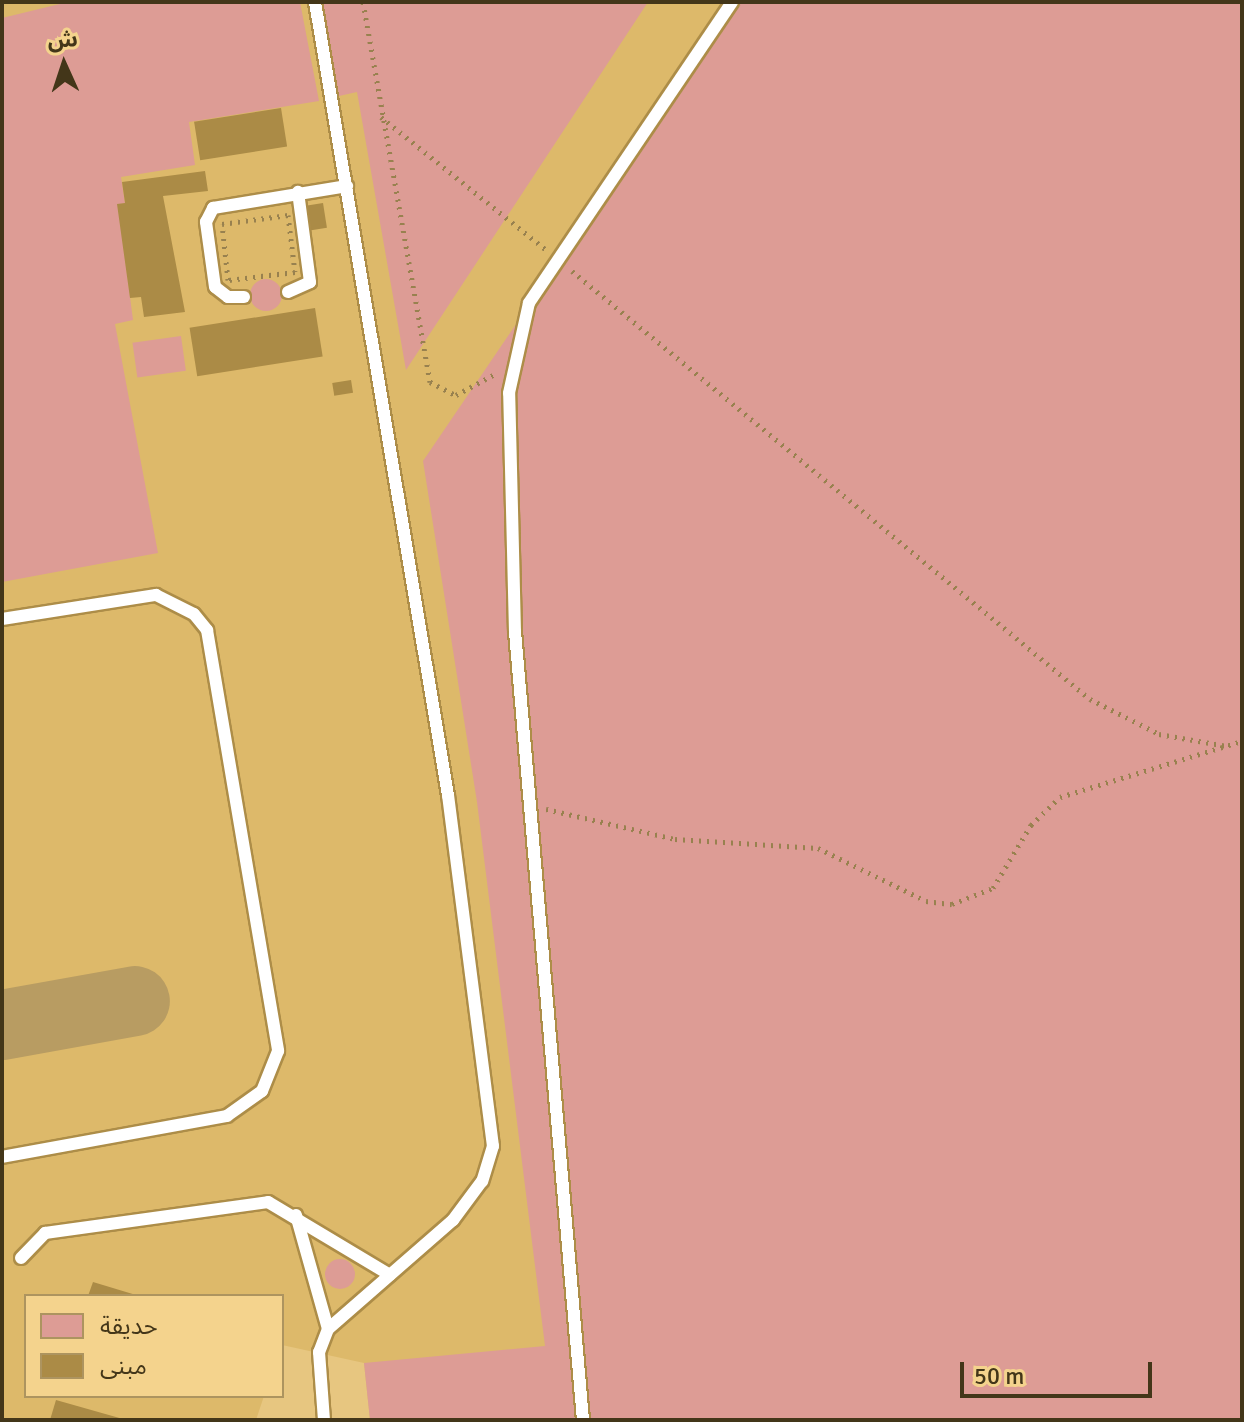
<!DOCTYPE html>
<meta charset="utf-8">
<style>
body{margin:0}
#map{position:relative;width:1244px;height:1422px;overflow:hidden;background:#e7c680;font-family:Signika,"Noto Sans Arabic",sans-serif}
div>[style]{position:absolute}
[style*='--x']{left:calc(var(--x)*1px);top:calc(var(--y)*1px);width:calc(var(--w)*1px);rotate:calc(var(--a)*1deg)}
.built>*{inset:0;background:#ddb96a}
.green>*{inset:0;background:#dd9c95;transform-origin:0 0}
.round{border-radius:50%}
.taxiway>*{height:70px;margin:-35px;padding:0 35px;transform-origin:35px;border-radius:35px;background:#b89c62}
.building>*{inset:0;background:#ab8b46;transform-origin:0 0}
.path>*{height:5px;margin-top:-2.5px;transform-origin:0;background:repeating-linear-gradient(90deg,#98814f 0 2px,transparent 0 8px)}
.roads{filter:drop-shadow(2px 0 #ad8d48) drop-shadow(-2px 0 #ad8d48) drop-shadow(0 2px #ad8d48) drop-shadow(0 -2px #ad8d48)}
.service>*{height:12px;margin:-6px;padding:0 6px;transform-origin:6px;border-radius:6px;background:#fff}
span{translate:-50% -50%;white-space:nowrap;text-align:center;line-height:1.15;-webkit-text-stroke:6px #f4d38d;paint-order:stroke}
.frame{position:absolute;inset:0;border:4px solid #433619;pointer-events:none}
.legend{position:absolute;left:24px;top:1294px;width:260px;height:104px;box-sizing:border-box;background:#f4d38d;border:2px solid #ad945f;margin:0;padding:10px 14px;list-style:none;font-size:24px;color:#433619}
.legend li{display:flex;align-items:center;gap:16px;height:40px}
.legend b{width:40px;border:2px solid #ad945f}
.north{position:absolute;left:24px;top:24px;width:80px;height:80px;-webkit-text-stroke:6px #f4d38d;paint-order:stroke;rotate:357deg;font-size:22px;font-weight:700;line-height:32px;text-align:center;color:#433619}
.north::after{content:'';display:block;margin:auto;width:28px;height:36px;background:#433619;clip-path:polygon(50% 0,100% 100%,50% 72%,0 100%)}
.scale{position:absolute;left:960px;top:1362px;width:192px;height:36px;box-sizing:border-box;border:4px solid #433619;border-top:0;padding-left:10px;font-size:24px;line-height:28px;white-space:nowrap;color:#433619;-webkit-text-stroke:6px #f4d38d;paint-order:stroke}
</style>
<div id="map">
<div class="built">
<i style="clip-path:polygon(2px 2px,1242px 2px,1242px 1420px,370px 1420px,364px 1363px,282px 1345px,282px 1296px,26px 1296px,26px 1396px,264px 1396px,256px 1420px,2px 1420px)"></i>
</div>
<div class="green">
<i style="clip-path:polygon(68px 2px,300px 2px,319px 101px,189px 122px,195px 165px,121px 177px,125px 203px,118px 205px,133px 320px,115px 324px,158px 553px,2px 582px,2px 18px)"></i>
<i style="clip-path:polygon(323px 2px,648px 2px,406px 370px,357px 92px,339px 96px)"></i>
<i style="clip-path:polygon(735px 2px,1242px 2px,1242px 1420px,370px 1420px,364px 1363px,545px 1346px,477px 802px,423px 461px)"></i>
<i class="round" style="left:250px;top:279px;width:32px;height:32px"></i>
<i style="left:181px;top:336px;width:35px;height:49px;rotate:82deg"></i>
<i class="round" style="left:325px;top:1259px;width:30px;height:30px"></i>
</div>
<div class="taxiway">
<i style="--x:2;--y:1025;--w:135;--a:-10.2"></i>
</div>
<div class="building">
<i style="left:281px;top:108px;width:39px;height:88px;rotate:81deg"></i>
<i style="clip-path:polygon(205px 171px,208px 191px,163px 196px,185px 312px,144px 317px,141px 297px,130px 298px,117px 204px,125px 203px,122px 182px)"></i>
<i style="left:323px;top:203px;width:25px;height:19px;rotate:81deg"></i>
<i style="left:315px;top:308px;width:49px;height:127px;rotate:81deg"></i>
<i style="left:351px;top:380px;width:13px;height:19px;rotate:81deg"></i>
<i style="clip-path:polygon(93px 1282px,136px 1295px,136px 1296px,88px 1296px)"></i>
<i style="clip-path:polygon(56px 1400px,123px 1419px,122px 1420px,50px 1420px)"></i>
</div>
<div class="path">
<i style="--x:363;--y:2;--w:386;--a:80"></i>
<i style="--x:430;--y:382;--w:29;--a:27"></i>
<i style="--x:456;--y:395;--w:44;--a:-28.3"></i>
<i style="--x:381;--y:117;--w:211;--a:38.8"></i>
<i style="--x:288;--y:215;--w:57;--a:83"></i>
<i style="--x:295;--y:272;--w:67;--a:173.2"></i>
<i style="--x:228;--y:280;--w:56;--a:-96.1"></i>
<i style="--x:222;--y:224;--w:67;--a:-7.8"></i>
<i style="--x:572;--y:271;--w:672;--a:39.57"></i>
<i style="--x:1090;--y:699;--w:77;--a:26.9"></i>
<i style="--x:1159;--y:734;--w:69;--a:10"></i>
<i style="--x:546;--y:809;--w:132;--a:13.1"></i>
<i style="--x:675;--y:839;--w:143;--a:3.6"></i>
<i style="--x:818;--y:848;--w:120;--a:26.1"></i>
<i style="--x:926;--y:901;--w:26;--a:7"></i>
<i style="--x:952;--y:904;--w:44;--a:-21.3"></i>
<i style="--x:993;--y:888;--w:74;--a:-58.9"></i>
<i style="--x:1031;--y:825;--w:40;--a:-44"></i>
<i style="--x:1060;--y:797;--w:190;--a:-17.1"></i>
</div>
<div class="roads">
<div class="service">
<i style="--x:315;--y:2;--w:804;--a:80.48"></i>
<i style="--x:448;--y:795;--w:354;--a:82.7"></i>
<i style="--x:493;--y:1146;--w:37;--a:107"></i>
<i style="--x:482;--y:1181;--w:49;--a:126.6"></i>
<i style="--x:453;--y:1220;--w:166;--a:138.9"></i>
<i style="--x:328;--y:1329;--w:25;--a:111"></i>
<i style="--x:319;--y:1352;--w:68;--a:85.8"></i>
<i style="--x:288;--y:292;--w:24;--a:-24"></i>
<i style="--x:310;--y:282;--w:91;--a:-97.6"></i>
<i style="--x:244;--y:297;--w:16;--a:180"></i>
<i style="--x:228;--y:297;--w:16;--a:-142"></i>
<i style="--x:215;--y:287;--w:66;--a:-97.9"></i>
<i style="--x:206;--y:222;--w:16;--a:-63"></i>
<i style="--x:213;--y:208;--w:136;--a:-9.3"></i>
<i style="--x:2;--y:619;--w:156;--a:-8.9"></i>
<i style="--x:156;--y:595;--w:42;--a:26.6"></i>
<i style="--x:194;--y:614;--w:21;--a:51"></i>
<i style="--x:207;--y:630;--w:427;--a:80.4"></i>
<i style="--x:278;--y:1051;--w:43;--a:111.8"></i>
<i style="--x:262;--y:1091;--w:43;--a:144.5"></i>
<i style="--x:227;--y:1116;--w:229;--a:169.7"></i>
<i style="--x:296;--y:1215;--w:118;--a:74.3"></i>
<i style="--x:21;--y:1258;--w:35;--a:-46"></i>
<i style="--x:45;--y:1233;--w:225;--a:-7.9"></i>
<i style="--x:268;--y:1202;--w:142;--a:30.9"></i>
<i style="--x:583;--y:1420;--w:791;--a:-94.93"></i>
<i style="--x:515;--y:632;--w:239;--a:-91.4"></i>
<i style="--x:509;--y:393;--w:92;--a:-77.5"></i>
<i style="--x:529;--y:303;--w:363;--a:-56"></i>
</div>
</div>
<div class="frame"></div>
<ul class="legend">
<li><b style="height:22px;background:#dd9c95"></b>حديقة</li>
<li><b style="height:22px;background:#ab8b46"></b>مبنى</li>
</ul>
<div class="north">ش</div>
<div class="scale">50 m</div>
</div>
